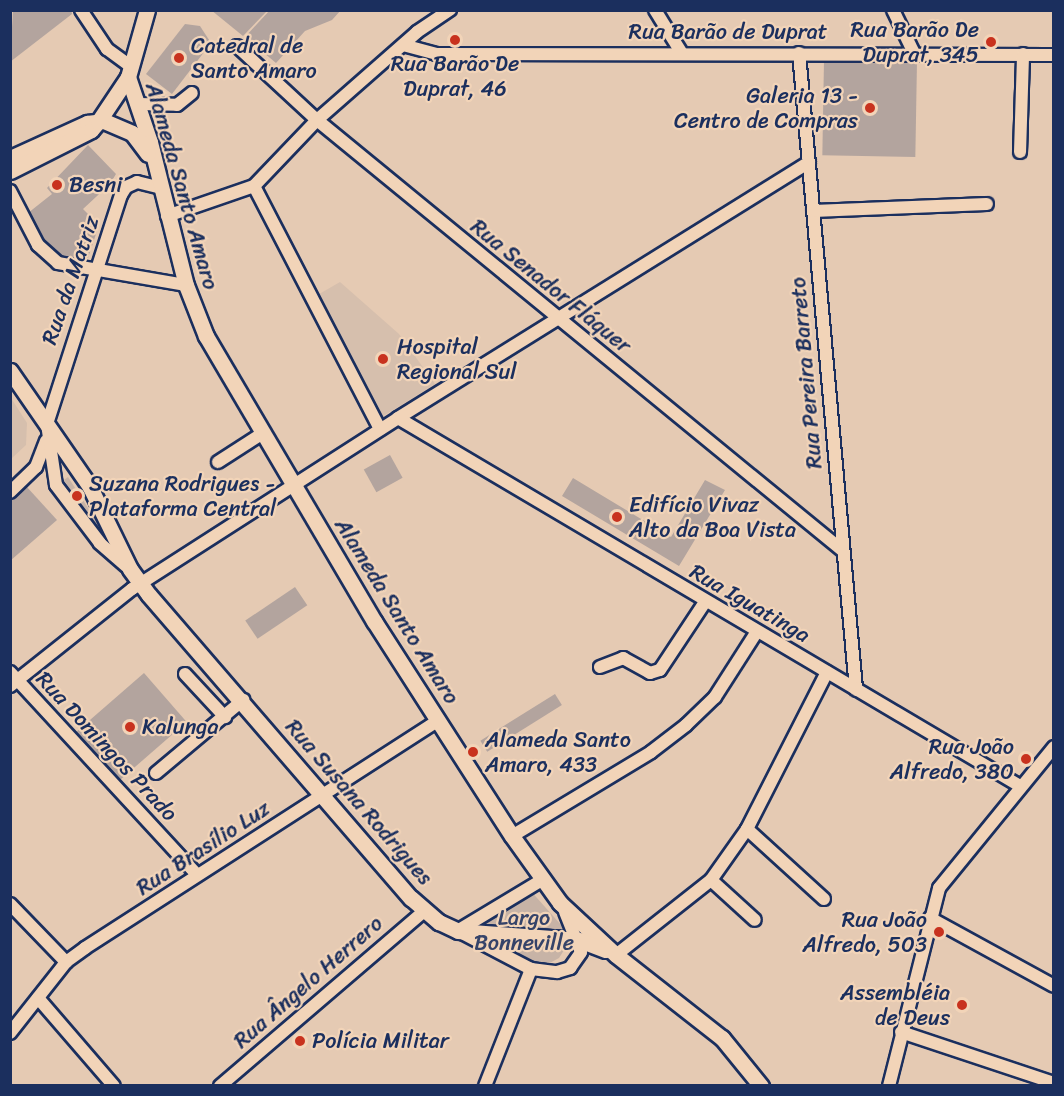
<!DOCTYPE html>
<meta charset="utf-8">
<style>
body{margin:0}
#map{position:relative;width:1064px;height:1096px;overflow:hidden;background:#e5cab3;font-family:Sriracha,sans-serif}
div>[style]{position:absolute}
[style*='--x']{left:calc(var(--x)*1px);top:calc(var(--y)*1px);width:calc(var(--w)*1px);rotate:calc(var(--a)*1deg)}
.built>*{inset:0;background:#d6bfad}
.green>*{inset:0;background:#c7b3a6}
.building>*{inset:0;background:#b3a49e;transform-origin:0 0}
.roads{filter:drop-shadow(2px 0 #1b2f5e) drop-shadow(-2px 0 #1b2f5e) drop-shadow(0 2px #1b2f5e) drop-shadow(0 -2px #1b2f5e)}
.minor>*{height:12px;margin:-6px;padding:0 6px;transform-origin:6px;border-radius:6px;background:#f2d4b8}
.major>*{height:15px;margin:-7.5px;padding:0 7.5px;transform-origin:7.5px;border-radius:7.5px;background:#f2d4b8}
.dots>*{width:16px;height:16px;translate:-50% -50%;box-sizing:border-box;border:3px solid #f2d4b8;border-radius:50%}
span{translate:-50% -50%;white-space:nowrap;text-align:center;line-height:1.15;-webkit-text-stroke:4.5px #f2d4b8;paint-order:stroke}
.poi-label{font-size:22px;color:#1b2f5e}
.right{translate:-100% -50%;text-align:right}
.left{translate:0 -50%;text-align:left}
.street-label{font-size:22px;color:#1b2f5e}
.park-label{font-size:22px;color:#354369}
.frame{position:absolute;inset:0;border:12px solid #1b2f5e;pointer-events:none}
</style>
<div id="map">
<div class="built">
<i style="clip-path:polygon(340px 282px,399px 334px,435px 384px,380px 418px,314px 297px)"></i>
<i style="clip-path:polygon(11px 398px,27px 423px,26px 445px,11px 459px)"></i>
</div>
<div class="green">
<i style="clip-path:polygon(68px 477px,99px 525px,96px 527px,64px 480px)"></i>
<i style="clip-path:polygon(529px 889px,562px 926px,566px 937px,566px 947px,559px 958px,546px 965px,529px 966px,467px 932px)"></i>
</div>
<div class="building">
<i style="clip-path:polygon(13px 10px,71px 10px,72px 14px,10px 62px)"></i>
<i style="clip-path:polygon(211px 10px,268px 10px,243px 36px)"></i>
<i style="clip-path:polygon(270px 10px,341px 10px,332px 20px,305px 31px,276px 63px,245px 37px)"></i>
<i style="clip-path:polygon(185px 24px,200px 26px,211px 43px,172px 94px,146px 74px)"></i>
<i style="left:917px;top:61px;width:96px;height:93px;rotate:91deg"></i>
<i style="clip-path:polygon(88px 145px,116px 174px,110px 184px,83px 209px,99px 225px,88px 258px,58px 257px,43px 243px,28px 213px,52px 194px,47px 188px)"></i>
<i style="left:390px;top:455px;width:26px;height:30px;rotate:61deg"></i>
<i style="clip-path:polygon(573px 478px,671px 537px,705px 480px,725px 490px,679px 566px,562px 496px)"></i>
<i style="clip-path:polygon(26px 486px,57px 520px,10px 561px,10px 499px)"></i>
<i style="left:295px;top:587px;width:22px;height:60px;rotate:56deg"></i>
<i style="left:144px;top:673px;width:65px;height:91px;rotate:49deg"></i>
<i style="left:555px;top:694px;width:13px;height:88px;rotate:58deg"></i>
</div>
<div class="roads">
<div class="minor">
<i style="--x:81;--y:10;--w:47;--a:56.3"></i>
<i style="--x:107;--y:49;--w:29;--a:36"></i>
<i style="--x:655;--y:10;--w:49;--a:58.2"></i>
<i style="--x:893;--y:10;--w:48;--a:64"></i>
<i style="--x:403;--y:45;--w:34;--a:15"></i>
<i style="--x:436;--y:54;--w:618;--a:0.09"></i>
<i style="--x:237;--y:46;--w:109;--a:42.8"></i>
<i style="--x:317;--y:120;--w:680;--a:39.33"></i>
<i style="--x:799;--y:53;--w:639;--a:84.88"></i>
<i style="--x:138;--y:104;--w:39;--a:1"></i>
<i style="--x:177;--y:105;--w:19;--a:-39"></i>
<i style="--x:1020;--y:152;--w:98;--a:-88.2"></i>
<i style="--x:254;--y:186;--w:274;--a:62.6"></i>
<i style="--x:10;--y:191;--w:61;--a:62.6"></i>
<i style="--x:38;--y:245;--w:27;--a:42"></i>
<i style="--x:58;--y:263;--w:130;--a:9.8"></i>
<i style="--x:813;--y:211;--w:174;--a:-2.3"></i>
<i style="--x:167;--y:216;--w:92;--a:-19"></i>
<i style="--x:254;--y:186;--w:91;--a:-46.3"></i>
<i style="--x:317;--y:120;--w:133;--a:-41.3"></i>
<i style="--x:417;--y:32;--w:40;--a:-34"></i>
<i style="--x:398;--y:418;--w:723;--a:30.61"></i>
<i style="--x:218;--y:462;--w:54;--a:-32.8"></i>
<i style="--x:10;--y:492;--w:36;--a:-44"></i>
<i style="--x:36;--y:467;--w:28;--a:-69"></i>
<i style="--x:126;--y:566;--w:35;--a:-139"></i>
<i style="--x:100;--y:543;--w:73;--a:-127.2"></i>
<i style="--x:56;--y:485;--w:62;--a:-98.4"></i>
<i style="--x:47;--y:424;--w:241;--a:-72.1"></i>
<i style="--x:121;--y:195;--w:9;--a:-58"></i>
<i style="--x:126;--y:187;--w:12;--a:-24"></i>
<i style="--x:137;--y:182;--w:25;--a:14"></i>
<i style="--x:600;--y:667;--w:25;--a:-21"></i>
<i style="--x:623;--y:658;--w:31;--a:29"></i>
<i style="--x:650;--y:673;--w:10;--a:-17"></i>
<i style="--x:660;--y:670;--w:82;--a:-56.5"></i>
<i style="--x:10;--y:672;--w:276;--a:47.3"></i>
<i style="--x:185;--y:674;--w:59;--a:47.1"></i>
<i style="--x:10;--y:686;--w:156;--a:-38.5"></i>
<i style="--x:132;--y:589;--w:316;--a:-32.7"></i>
<i style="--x:398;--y:418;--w:484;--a:-31.9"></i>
<i style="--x:156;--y:773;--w:114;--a:-40"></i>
<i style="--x:747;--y:829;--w:104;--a:42.3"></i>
<i style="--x:512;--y:836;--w:162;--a:-31.1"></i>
<i style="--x:651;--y:752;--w:44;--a:-37.6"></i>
<i style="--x:686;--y:725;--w:40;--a:-44"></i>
<i style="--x:715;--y:697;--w:76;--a:-57.4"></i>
<i style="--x:711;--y:880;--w:59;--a:42.3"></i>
<i style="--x:10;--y:904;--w:81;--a:46"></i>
<i style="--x:930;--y:918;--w:141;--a:28.7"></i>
<i style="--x:459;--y:930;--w:97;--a:-31.1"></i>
<i style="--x:462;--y:933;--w:78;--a:27.6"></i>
<i style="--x:531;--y:969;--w:26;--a:7"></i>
<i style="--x:557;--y:972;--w:14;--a:-17"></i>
<i style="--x:570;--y:968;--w:19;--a:-55"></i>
<i style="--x:581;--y:952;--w:43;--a:-111.8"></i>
<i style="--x:616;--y:955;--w:121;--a:-38.3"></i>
<i style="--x:711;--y:880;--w:62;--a:-54.8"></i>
<i style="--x:747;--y:829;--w:176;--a:-63"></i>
<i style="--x:38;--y:998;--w:116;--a:49.2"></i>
<i style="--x:901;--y:1032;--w:161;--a:18.4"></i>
<i style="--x:10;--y:1033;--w:90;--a:-51.7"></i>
<i style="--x:66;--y:962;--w:24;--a:-36"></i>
<i style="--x:85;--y:948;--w:421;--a:-32.8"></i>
<i style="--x:220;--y:1086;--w:269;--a:-40.6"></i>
<i style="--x:485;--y:1086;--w:126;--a:-68.5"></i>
<i style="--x:889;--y:1086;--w:204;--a:-75.8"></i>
<i style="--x:939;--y:888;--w:182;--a:-50.8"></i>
</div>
<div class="major">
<i style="--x:128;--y:77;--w:69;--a:71.3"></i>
<i style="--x:150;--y:142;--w:147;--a:75.9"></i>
<i style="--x:186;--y:285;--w:55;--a:68.6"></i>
<i style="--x:206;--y:336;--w:331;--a:59.5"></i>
<i style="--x:374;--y:621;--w:255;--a:57.3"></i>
<i style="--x:512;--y:836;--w:82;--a:54.4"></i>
<i style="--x:560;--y:903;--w:76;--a:42.9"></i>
<i style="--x:616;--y:955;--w:135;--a:38.1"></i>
<i style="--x:722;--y:1038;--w:62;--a:50.9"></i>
<i style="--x:10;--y:158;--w:85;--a:-24.4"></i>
<i style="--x:87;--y:123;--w:17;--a:-7"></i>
<i style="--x:104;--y:121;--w:30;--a:23"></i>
<i style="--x:132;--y:133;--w:26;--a:53"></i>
<i style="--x:10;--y:171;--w:91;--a:-26.8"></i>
<i style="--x:91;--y:130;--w:11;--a:-49"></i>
<i style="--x:98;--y:122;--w:54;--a:-56.3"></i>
<i style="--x:128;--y:77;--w:70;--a:-74.2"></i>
<i style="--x:10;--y:371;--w:141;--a:55.4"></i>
<i style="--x:90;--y:487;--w:91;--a:64"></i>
<i style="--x:130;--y:569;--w:32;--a:54"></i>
<i style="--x:149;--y:595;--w:401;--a:49.2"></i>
<i style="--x:411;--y:898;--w:37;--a:41"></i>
<i style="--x:439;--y:922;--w:21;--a:25"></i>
<i style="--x:458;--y:931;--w:121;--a:4.3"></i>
<i style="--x:579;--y:940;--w:28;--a:21"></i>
</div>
</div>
<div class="dots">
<i style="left:455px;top:40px;background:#c8321e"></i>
<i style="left:991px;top:42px;background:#c8321e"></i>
<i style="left:179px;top:58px;background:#c8321e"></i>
<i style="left:870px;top:108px;background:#c8321e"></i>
<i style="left:57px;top:185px;background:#c8321e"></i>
<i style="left:383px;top:359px;background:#c8321e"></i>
<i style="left:77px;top:496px;background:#c8321e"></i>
<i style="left:617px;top:517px;background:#c8321e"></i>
<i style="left:130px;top:727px;background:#c8321e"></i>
<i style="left:473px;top:752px;background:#c8321e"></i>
<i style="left:1026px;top:759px;background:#c8321e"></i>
<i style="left:939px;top:932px;background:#c8321e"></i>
<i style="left:962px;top:1005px;background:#c8321e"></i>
<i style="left:300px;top:1041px;background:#c8321e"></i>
</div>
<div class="poi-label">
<span class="right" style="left:979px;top:42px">Rua Barão De<br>Duprat, 345</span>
<span class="left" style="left:191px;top:58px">Catedral de<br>Santo Amaro</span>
<span style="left:455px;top:76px">Rua Barão De<br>Duprat, 46</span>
<span class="right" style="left:858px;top:108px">Galeria 13 -<br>Centro de Compras</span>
<span class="left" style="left:69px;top:185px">Besni</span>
<span class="left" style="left:397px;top:359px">Hospital<br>Regional Sul</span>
<span class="left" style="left:89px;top:496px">Suzana Rodrigues -<br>Plataforma Central</span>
<span class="left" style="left:629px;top:517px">Edifício Vivaz<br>Alto da Boa Vista</span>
<span class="left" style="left:142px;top:727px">Kalunga</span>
<span class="left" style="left:485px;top:752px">Alameda Santo<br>Amaro, 433</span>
<span class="right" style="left:1014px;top:759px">Rua João<br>Alfredo, 380</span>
<span class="right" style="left:927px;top:932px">Rua João<br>Alfredo, 503</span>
<span class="right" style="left:950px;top:1005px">Assembléia<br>de Deus</span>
<span class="left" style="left:312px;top:1041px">Polícia Militar</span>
</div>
<div class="street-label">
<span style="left:728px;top:32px">Rua Barão de Duprat</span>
<span style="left:182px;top:186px;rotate:74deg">Alameda Santo Amaro</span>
<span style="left:70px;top:280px;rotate:-71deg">Rua da Matriz</span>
<span style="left:551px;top:286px;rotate:39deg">Rua Senador Fláquer</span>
<span style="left:806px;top:373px;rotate:-95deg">Rua Pereira Barreto</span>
<span style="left:750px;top:603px;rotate:30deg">Rua Iguatinga</span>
<span style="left:397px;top:611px;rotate:58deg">Alameda Santo Amaro</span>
<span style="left:107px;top:746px;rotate:47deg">Rua Domingos Prado</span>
<span style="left:359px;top:802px;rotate:49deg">Rua Susana Rodrigues</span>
<span style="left:203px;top:848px;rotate:-33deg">Rua Brasílio Luz</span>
<span style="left:308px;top:982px;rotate:-41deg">Rua Ângelo Herrero</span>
</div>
<div class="park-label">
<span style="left:524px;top:930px">Largo<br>Bonneville</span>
</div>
<div class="frame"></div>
</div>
